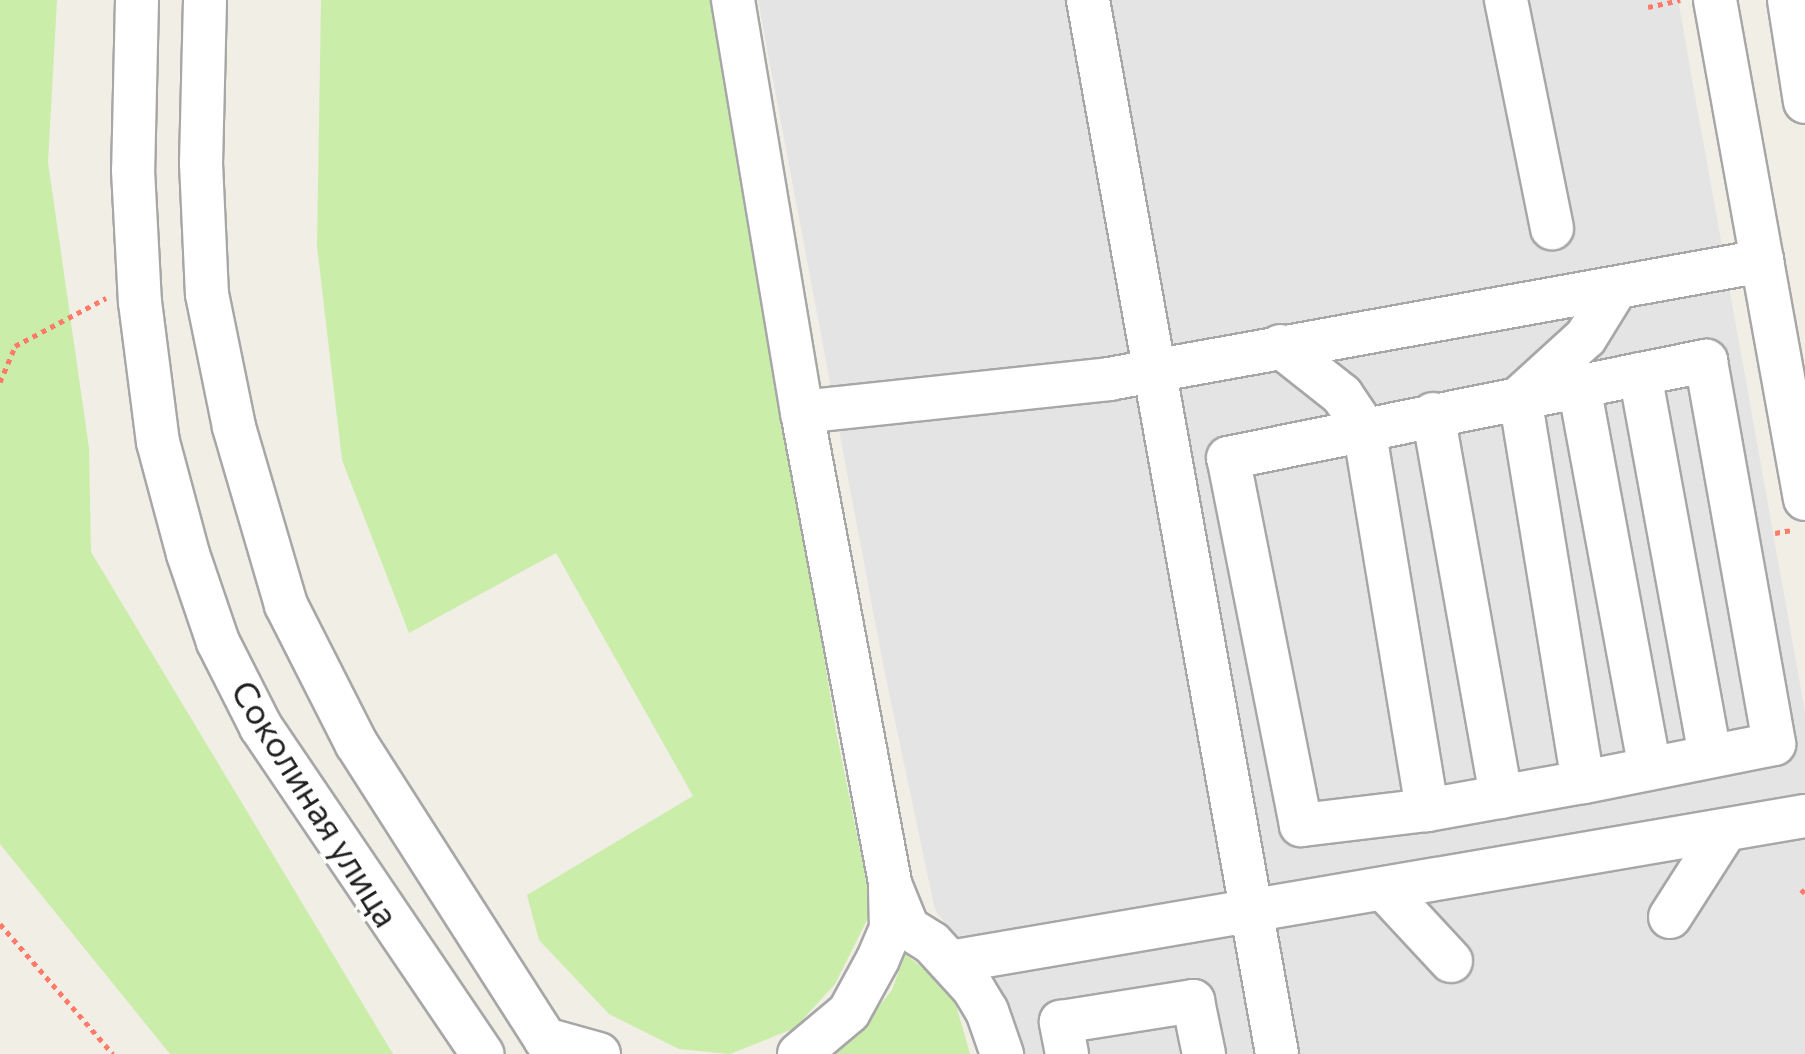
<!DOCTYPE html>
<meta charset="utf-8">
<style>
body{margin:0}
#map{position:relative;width:1805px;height:1054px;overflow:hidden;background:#f1eee6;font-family:Commissioner,sans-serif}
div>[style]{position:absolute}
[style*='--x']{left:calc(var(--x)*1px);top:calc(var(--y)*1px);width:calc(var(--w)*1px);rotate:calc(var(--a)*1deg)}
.grass>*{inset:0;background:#caedaa}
.parking>*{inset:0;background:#e4e4e4}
.path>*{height:5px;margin-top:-2.5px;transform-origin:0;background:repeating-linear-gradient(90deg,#ff7a69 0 5px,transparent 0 10px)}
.roads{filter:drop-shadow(2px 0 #a7a7a7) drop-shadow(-2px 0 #a7a7a7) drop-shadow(0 2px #a7a7a7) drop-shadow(0 -2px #a7a7a7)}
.minor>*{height:42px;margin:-21px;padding:0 21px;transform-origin:21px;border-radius:21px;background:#fff}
span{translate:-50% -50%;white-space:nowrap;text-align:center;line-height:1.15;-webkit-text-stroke:8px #fff;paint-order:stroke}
.street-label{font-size:35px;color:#202020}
</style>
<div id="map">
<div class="grass">
<i style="clip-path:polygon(0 0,57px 0,48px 162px,89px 448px,91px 552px,393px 1054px,170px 1054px,0 844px)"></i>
<i style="clip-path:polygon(321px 0,718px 0,836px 731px,872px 910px,835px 984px,795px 1028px,730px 1054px,679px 1049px,609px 1014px,539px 940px,527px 895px,693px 796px,556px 553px,409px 633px,342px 460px,317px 246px)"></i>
<i style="clip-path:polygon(905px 954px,952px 991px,970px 1054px,834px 1054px,850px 1042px,892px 990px)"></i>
</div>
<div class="parking">
<i style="clip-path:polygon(758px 0,1678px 0,1805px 712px,1805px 1054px,983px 1054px,960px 942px,935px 910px,884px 669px)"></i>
</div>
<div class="path">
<i style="--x:1648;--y:7;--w:33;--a:-12"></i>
<i style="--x:0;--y:382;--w:39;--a:-67"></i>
<i style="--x:15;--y:346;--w:103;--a:-27.8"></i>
<i style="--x:1775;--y:533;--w:17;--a:-10"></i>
<i style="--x:1801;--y:893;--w:6;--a:-45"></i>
<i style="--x:0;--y:924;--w:172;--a:49"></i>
</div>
<div class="roads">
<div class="minor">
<i style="--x:137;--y:0;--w:170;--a:91.3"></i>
<i style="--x:133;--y:170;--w:132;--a:87"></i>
<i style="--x:140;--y:302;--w:141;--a:82.7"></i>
<i style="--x:158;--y:442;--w:116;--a:75"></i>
<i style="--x:188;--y:554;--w:93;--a:71.2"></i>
<i style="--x:218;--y:642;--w:95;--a:63.2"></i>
<i style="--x:261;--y:727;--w:395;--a:55.9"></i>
<i style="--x:205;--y:0;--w:163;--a:91.4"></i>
<i style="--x:201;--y:163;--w:131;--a:87.4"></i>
<i style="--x:207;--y:294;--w:136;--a:78.5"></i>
<i style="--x:234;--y:427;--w:185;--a:73.7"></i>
<i style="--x:286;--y:605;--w:155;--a:63.1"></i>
<i style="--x:356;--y:743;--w:369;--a:57.4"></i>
<i style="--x:733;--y:0;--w:418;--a:80.5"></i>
<i style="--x:802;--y:412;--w:480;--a:79.4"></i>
<i style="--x:890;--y:884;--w:48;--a:67.8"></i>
<i style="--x:908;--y:928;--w:28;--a:32"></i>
<i style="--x:932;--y:943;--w:61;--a:47.7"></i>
<i style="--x:973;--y:988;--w:27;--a:59"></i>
<i style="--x:987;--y:1011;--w:46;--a:70.8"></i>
<i style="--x:1088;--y:0;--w:1071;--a:79.83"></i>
<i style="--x:1506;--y:0;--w:233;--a:78.6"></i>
<i style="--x:1715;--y:0;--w:507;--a:79.78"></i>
<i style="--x:1789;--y:0;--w:103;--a:81.1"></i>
<i style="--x:1280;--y:346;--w:79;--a:38.3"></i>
<i style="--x:1342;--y:395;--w:40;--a:56"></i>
<i style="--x:1364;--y:428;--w:387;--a:80.6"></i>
<i style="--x:1427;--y:810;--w:158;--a:-10.2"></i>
<i style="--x:1583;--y:782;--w:390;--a:-99.3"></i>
<i style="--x:1520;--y:397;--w:89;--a:-42.3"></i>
<i style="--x:1586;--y:337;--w:55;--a:-58.3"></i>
<i style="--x:1640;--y:374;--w:388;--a:79.6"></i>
<i style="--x:1579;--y:386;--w:389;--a:79.5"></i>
<i style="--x:802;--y:412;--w:309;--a:-6.1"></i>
<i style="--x:1109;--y:379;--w:664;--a:-10.24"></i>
<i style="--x:1433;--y:414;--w:389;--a:79.9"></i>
<i style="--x:1427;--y:810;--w:127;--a:173.2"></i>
<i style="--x:1301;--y:825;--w:374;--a:-101.2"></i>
<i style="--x:1228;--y:458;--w:488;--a:-11.5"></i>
<i style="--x:1706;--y:361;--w:389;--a:79.9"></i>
<i style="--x:1774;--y:744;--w:195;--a:168.7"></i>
<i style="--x:1385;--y:890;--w:97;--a:47.1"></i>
<i style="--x:1670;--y:917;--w:102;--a:-57.4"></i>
<i style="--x:950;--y:962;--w:867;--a:-9.69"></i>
<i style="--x:545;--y:1039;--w:56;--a:15.5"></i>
<i style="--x:799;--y:1054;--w:65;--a:-40"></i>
<i style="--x:849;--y:1012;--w:60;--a:-61.3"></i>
<i style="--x:878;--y:959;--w:33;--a:-67"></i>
<i style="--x:891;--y:929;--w:40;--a:-91.4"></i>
<i style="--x:1067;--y:1054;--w:33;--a:-101"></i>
<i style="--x:1061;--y:1022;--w:134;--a:-9"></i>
<i style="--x:1193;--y:1001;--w:54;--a:78.3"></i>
</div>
</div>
<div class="street-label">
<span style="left:316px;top:803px;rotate:58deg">Соколиная улица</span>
</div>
</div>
